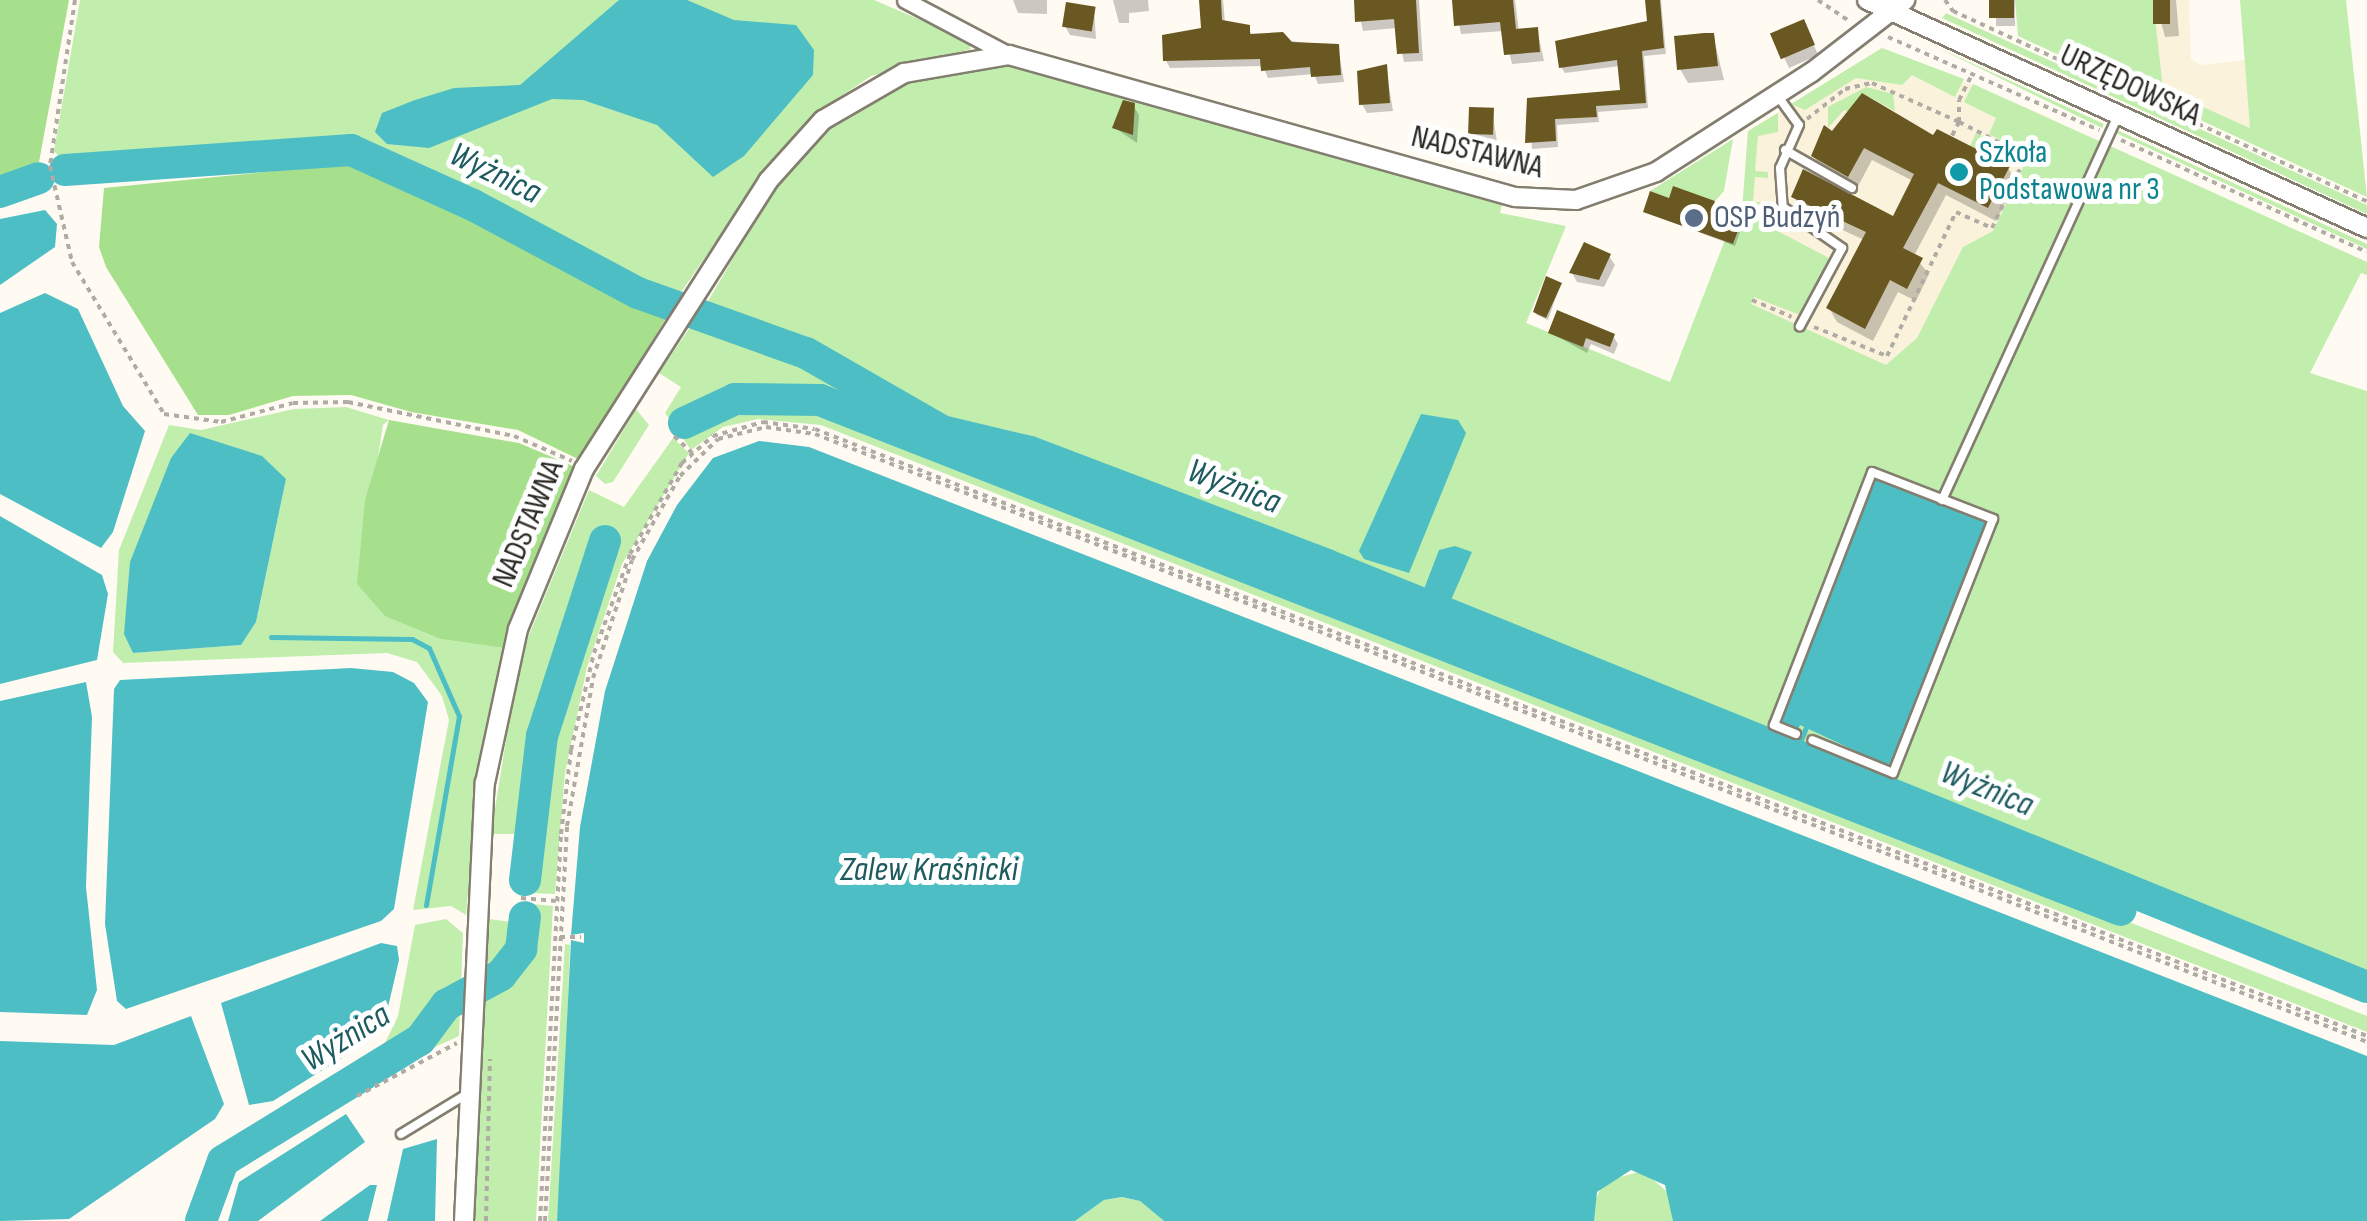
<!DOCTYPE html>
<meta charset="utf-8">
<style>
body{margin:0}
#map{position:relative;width:2367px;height:1221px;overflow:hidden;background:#fffbf2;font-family:"Sofia Sans Condensed",sans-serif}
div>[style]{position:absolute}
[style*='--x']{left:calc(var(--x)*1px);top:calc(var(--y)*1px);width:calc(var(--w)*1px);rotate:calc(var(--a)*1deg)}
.built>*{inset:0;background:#faf2da}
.green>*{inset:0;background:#c1eead}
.forest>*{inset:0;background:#a7e08c}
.water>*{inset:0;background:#4ebec5}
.shadow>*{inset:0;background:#0003;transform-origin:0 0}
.stream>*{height:5px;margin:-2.5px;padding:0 2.5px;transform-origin:2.5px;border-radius:2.5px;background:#4ebec5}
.river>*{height:32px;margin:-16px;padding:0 16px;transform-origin:16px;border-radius:16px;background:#4ebec5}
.building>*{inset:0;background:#695822;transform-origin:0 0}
.path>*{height:4px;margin-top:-2px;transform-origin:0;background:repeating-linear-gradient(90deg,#b0aca5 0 5px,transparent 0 10px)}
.roads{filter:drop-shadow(2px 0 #837e6f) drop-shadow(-2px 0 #837e6f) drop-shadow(0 2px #837e6f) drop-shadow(0 -2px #837e6f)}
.service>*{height:8px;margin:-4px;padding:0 4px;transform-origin:4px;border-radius:4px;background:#fff}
.minor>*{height:15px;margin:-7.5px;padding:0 7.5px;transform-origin:7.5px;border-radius:7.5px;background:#fff}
.tertiary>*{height:18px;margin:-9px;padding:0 9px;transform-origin:9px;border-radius:9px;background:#fff}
.dots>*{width:28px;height:28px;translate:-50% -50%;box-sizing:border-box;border:5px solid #fff;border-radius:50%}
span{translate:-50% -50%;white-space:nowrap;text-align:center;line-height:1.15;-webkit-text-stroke:10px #fff;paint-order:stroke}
.street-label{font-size:32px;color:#2c2a24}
.culture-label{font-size:32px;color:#0d838f}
.left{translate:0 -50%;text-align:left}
.service-label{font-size:32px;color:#4e5e75}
.water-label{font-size:35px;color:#1d5b5f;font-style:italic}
</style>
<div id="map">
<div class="built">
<i style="clip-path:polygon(2153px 0,2189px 0,2191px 59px,2201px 65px,2245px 60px,2251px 128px,2162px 89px)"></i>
<i style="clip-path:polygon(1882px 48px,2048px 117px,1924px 372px,1671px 382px,1725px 240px,1734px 243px,1741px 224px,1748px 131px)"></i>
</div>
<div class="green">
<i style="clip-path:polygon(80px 0,874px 0,967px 40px,971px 49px,871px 76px,822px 109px,769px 165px,677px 298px,642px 291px,353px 147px,66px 165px,54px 151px)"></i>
<i style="clip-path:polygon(2015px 0,2153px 0,2163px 89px,2250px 128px,2240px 0,2346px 0,2367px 197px,2018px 36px)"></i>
<i style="clip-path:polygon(1946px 13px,2367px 205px,2367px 214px,1942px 18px)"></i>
<i style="clip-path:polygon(1932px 45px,2104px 124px,2102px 128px)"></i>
<i style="clip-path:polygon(1882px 48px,1964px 79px,1955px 97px,1912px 75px,1902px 85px,1856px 78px,1805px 110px,1791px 104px)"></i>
<i style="clip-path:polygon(1006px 63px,1502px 205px,1500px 213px,1566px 226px,1526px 323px,1670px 382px,1725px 240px,1734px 243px,1741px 224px,1748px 131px,1778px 113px,1778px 132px,1758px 136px,1755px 171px,1768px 172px,1768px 178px,1755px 177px,1753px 202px,1766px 202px,1771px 212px,1766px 225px,1829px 258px,1800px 315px,1754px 297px,1751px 304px,1886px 365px,1917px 338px,1963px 247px,1993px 231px,2029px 155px,1989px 134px,1996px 118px,1964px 102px,1973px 84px,2367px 262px,2367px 275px,2361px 273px,2310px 373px,2367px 391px,2367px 981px,1325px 556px,1028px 443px,947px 425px,805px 344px,703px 310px,778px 181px,845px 113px,917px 79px)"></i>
<i style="clip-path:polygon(1866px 87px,1893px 94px,1895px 111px,1862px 93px,1851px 113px,1844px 110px,1828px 128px,1828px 107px)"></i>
<i style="clip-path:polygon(2119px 131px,2367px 244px,2367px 249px,2116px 133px)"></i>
<i style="clip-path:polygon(1976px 133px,2022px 158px,2010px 166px,1970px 146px)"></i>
<i style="clip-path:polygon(1733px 139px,1724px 191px,1715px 201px,1673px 187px,1669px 198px,1650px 191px)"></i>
<i style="clip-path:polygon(697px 317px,803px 356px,941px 434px,1032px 457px,1373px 588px,1362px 604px,823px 397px,752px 392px,707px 406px,686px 425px,737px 402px,819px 405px,2367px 1016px,2367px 1032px,821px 425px,758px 419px,723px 427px,691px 450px,665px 413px,681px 387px,659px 373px)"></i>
<i style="clip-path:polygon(evenodd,346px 407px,389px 420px,383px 425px,358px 584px,386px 616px,440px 639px,503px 648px,480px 753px,466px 915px,451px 906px,413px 910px,449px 720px,442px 696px,417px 662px,387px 653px,123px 663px,113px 652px,119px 550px,169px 425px,201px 430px,294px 409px,346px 407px,286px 479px,256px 622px,241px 645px,132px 653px,130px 562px,286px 479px)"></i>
<i style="clip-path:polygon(636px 409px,649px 425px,613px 482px,605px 484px,596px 476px)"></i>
<i style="clip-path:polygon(673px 438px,689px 453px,622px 564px,587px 667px,565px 773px,555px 894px,528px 893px,545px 736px,606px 542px,580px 598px,538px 735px,524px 834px,491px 834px,519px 659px,589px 490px,624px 507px)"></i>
<i style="clip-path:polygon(532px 904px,553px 906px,536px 1221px,472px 1221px,485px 989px,507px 979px,527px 952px)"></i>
<i style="clip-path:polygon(446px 919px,463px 933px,459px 1036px,375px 1075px,361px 1061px,384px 1045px,398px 1016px,415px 925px)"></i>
<i style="clip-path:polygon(489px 919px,520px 923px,516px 947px,487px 977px)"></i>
<i style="clip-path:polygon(565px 944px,570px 945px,564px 1115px,557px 1221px,548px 1221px)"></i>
<i style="clip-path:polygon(1643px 1171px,1671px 1195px,1673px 1221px,1594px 1221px,1592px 1206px,1605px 1181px)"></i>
<i style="clip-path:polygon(1122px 1197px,1140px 1201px,1164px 1221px,1075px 1221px,1104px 1200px)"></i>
</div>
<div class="forest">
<i style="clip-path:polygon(0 0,69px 0,39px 162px,0 176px)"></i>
<i style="clip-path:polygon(350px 156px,635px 299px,672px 308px,580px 460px,518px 430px,411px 412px,351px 395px,293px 396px,229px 415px,198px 415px,106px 267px,99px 247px,104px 188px,285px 170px,284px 159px)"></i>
<i style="clip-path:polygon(389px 420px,519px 443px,573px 466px,503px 648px,440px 639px,385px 616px,357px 584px,365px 500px)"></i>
</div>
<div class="water">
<i style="clip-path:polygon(619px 0,687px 0,734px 20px,796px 25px,814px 50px,813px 75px,744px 156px,713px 177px,657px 125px,583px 100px,552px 99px,429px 148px,387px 144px,375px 132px,382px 113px,415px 100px,454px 88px,520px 85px)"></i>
<i style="clip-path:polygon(45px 210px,57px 224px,55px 247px,0 285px,0 219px)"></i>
<i style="clip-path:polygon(45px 293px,78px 309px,123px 406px,145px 431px,113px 532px,101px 548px,0 494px,0 313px)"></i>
<i style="clip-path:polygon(1421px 414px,1458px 420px,1466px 433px,1409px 573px,1364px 559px,1359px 551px)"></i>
<i style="clip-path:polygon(190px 433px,262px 456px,286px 479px,256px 622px,241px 645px,133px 653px,124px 634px,130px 562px,171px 458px)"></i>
<i style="clip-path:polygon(759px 441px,809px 447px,2367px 1056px,2367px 1221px,1673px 1221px,1665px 1185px,1631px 1170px,1597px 1192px,1594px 1221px,1164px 1221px,1140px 1201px,1122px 1197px,1104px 1200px,1075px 1221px,557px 1221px,571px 940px,584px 943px,584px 933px,571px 935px,580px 827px,605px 691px,647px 561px,677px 505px,713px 458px)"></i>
<i style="clip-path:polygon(1874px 479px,1987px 522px,1890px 767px,1800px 725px,1798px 730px,1779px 723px)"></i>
<i style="clip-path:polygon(0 516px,102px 575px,108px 594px,97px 660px,0 684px)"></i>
<i style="clip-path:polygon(1455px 546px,1472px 552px,1451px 600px,1424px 589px,1439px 550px)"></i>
<i style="clip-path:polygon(351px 668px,393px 672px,414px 683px,428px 702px,394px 909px,381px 921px,126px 1009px,117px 1001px,105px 924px,114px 689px,120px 680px)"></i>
<i style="clip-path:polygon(86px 682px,92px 717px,86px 887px,97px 990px,87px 1015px,0 1012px,0 701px)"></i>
<i style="clip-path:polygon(381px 943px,397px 946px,399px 960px,385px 1020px,345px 1056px,273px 1101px,249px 1105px,221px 1003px)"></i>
<i style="clip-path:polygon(191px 1016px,224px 1104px,215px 1119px,69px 1219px,0 1221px,0 1041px,114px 1045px)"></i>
<i style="clip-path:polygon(346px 1114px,365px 1142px,258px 1221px,228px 1221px,239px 1182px)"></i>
<i style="clip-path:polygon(437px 1139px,435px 1221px,387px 1221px,403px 1149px)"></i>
<i style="clip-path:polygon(370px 1185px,377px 1185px,368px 1221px,320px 1221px)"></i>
</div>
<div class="shadow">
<i style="clip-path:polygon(1013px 0,1047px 0,1047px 14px,1018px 13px)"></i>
<i style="clip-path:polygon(1113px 0,1155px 0,1148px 0,1149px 11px,1129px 13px,1129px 23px,1119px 23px)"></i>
<i style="clip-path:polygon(1201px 0,1223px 0,1225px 23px,1248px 28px,1253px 36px,1338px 47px,1344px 82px,1318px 84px,1314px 74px,1268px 78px,1263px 66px,1170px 68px,1166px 61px,1203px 30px)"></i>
<i style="clip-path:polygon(1356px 0,1419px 0,1423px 61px,1404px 62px,1397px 28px,1363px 31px)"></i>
<i style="clip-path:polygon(1454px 0,1515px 0,1519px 31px,1537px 29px,1544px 61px,1512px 64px,1504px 31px,1461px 34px)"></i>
<i style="clip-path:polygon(1647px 0,1661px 0,1666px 54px,1644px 56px,1648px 108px,1598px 112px,1599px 122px,1557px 125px,1558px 147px,1532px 149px,1529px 100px,1622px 92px,1620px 66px,1565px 73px,1561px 67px,1649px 23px)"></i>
<i style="left:1996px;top:0;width:19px;height:26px"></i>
<i style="clip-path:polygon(2155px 0,2176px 0,2179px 36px,2165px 37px)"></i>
<i style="clip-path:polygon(1094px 9px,1096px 39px,1070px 35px,1065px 26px)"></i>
<i style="clip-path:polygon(1808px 31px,1818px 55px,1789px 68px,1774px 36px)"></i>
<i style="clip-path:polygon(1713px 35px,1724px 80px,1688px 83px,1680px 69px)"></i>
<i style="clip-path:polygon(1386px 67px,1393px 111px,1367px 113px,1362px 104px)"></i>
<i style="clip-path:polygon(1133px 105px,1139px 115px,1137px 143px,1115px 128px)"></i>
<i style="clip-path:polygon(1492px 110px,1497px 142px,1477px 142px,1471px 133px)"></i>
<i style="clip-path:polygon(1833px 134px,1934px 138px,2008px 168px,2016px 182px,1996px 221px,1946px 195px,1914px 256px,1929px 274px,1916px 301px,1898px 292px,1873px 341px,1837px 322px,1829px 308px,1864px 240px,1802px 211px,1794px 197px,1894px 220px,1913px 181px,1872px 160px,1856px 190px,1822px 170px,1814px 156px)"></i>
<i style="clip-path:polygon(1670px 201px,1713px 203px,1712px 216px,1741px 229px,1735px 246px,1646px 212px)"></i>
<i style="clip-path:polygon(1609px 256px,1615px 265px,1604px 287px,1577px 282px,1572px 273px)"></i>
<i style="clip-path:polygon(1560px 285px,1548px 320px,1537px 315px,1535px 312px)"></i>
<i style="clip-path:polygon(1551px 333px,1613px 336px,1618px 344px,1614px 354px,1591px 344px,1587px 353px)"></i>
</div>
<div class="stream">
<i style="--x:271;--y:637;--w:141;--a:0.8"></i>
<i style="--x:412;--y:639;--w:19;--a:28"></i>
<i style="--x:429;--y:648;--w:74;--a:66.2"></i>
<i style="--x:459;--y:716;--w:192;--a:99.9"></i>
<i style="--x:1796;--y:752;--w:27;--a:-68"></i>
</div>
<div class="river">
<i style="--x:65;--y:170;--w:287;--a:-4"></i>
<i style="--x:351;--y:150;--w:134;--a:24.3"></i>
<i style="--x:473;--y:205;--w:187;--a:28.1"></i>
<i style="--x:638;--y:293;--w:178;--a:19.7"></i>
<i style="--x:806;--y:353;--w:157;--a:29.8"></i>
<i style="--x:942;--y:431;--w:90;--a:13.4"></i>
<i style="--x:1030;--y:452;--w:318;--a:20.8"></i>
<i style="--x:1327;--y:565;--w:1122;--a:22.09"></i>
<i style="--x:0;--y:192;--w:41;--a:-19.7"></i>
<i style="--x:684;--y:423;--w:56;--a:-25.2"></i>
<i style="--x:735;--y:399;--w:85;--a:0.7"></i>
<i style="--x:820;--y:400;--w:1397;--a:21.41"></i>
<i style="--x:525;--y:880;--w:145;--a:-83.3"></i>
<i style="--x:542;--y:736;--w:205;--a:-72.1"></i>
<i style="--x:201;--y:1221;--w:64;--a:-69.9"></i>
<i style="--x:223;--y:1161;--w:231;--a:-31.6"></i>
<i style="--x:420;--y:1040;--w:44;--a:-53.4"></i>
<i style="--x:446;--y:1005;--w:63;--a:-28.6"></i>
<i style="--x:501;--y:975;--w:33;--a:-52"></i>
<i style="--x:521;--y:949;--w:32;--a:-83"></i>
</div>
<div class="building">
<i style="clip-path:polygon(1199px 0,1221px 0,1222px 20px,1250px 25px,1250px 34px,1283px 32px,1292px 42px,1339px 44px,1341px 75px,1311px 77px,1310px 67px,1261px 71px,1260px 59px,1163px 61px,1162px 35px,1201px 28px)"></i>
<i style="clip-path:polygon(1354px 0,1416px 0,1419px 53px,1397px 54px,1394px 19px,1355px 22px)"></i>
<i style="clip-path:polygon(1452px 0,1513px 0,1516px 29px,1538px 27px,1540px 52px,1504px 55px,1500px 22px,1454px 26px)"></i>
<i style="clip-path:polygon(1645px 0,1660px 0,1664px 48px,1642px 51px,1646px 103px,1596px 106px,1597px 117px,1555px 119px,1556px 141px,1525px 143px,1527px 98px,1620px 90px,1617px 60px,1559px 68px,1555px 41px,1647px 21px)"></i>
<i style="left:1989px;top:0;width:25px;height:18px"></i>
<i style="left:2153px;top:0;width:17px;height:24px"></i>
<i style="left:1066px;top:2px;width:30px;height:25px;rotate:9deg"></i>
<i style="left:1804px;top:19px;width:28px;height:37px;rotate:67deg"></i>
<i style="clip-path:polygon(1704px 33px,1714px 33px,1718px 66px,1677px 70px,1674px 36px)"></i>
<i style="clip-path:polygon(1387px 64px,1390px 103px,1359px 105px,1357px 71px)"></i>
<i style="clip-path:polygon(1862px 93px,1933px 135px,1937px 129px,2010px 166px,1988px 208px,1938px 183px,1903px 248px,1923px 258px,1907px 289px,1890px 280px,1865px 329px,1826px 308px,1866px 232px,1791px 197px,1803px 169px,1893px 216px,1914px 174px,1864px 148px,1848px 177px,1811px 156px,1824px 125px,1832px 131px)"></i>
<i style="clip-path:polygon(1123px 100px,1135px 103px,1133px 135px,1112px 128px)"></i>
<i style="left:1469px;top:107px;width:25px;height:27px;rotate:2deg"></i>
<i style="clip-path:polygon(1673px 186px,1715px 201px,1711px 213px,1741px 223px,1733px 244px,1643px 212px,1650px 191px,1669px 198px)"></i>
<i style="clip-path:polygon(1584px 242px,1611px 254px,1599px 280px,1569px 273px)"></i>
<i style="clip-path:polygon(1546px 276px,1562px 283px,1546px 318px,1533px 312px)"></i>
<i style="clip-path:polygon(1557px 310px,1615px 334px,1610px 347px,1586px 338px,1583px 347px,1548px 333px)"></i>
</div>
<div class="path">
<i style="--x:75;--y:0;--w:168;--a:98.6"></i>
<i style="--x:50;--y:166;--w:98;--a:77.1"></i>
<i style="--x:72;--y:262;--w:178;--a:58.8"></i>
<i style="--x:164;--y:414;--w:58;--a:8"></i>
<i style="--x:221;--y:422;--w:74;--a:-14.8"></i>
<i style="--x:293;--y:403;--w:55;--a:-1"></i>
<i style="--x:348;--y:402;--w:169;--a:11.6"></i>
<i style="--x:514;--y:436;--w:63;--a:23.3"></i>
<i style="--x:1818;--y:0;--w:36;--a:34"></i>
<i style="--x:1945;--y:0;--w:14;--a:54"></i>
<i style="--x:1953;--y:11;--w:456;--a:24.7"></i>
<i style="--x:1888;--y:37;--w:231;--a:23.8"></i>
<i style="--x:1807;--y:119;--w:48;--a:-38.3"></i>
<i style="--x:1845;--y:89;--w:28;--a:-13"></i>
<i style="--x:1872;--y:83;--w:95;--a:24.1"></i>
<i style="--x:1959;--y:122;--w:22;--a:-90"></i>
<i style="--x:1959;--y:100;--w:30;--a:-63"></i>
<i style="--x:2121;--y:140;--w:270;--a:24.5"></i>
<i style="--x:1752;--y:300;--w:43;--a:23"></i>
<i style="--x:1814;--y:327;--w:79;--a:21.7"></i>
<i style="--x:1887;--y:356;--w:160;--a:-64.4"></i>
<i style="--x:1956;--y:212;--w:39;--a:24"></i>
<i style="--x:1992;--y:228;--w:80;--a:-64.7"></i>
<i style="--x:2026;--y:156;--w:75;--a:-153.1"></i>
<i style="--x:1959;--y:122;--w:16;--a:117"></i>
<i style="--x:674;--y:436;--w:26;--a:43"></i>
<i style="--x:521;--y:898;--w:35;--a:5"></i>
<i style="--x:560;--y:937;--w:21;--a:0"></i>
<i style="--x:357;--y:1096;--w:113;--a:-27.9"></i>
<i style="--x:486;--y:1221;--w:162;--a:-88.6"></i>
<i style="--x:540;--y:1221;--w:388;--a:-86.9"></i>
<i style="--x:561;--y:834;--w:85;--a:-83.2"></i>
<i style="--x:571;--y:750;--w:100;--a:-76.7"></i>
<i style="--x:594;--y:653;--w:105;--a:-70"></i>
<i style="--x:630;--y:554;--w:105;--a:-60.3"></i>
<i style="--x:682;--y:463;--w:41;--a:-41.1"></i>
<i style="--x:713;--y:436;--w:52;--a:-15.6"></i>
<i style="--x:763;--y:422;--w:52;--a:7.7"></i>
<i style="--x:815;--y:429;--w:1666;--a:21.36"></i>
<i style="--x:545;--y:1221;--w:396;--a:-86.8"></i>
<i style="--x:567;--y:826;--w:150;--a:-80"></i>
<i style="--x:593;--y:678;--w:124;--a:-71.7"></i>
<i style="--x:632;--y:560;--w:97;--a:-60.3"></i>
<i style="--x:680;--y:476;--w:53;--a:-44.2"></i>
<i style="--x:718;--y:439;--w:49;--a:-14"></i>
<i style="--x:766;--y:427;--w:49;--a:8.1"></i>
<i style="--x:815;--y:434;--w:1667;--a:21.39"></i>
</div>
<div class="roads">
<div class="service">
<i style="--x:1777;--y:95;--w:37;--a:54"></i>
<i style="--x:1799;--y:125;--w:47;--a:113.8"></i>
<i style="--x:1780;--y:168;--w:39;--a:86"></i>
<i style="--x:1783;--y:207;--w:72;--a:34.8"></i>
<i style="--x:1842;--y:248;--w:89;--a:118.3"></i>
<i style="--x:1785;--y:150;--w:77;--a:29.6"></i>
<i style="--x:1942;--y:500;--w:425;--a:-65.4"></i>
<i style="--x:1796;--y:734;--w:24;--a:-158"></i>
<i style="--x:1774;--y:725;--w:271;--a:-68.8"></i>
<i style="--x:1872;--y:472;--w:130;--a:21.2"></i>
<i style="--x:1993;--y:519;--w:273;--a:111.5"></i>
<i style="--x:1893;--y:773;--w:87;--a:-157.8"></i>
<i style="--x:401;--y:1134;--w:81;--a:-31.3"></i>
</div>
<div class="minor">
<i style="--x:905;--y:0;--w:118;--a:27.9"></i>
</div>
<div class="tertiary">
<i style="--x:1867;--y:0;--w:550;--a:24.51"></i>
<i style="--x:464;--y:1221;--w:439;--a:-87.3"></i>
<i style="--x:485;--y:783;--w:157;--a:-77.9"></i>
<i style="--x:518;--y:629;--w:173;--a:-67.6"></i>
<i style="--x:584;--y:469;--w:342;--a:-57.4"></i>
<i style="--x:768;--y:181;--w:82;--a:-48"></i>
<i style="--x:823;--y:120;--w:94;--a:-30.1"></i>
<i style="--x:904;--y:73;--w:107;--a:-9.7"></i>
<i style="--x:1009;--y:55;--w:526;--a:15.68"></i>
<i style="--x:1515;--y:197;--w:61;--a:2.8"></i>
<i style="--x:1576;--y:200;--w:85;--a:-19.3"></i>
<i style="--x:1656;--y:172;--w:185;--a:-32.7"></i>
<i style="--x:1812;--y:72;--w:118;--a:-37.7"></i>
</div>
</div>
<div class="dots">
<i style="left:1959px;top:172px;background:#0f9aa8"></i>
<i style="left:1694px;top:218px;background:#5c6f8a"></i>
</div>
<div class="street-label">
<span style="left:2130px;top:86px;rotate:25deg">URZĘDOWSKA</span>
<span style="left:1477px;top:153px;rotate:14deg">NADSTAWNA</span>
<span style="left:529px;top:524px;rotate:-67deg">NADSTAWNA</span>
</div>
<div class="culture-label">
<span class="left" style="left:1979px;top:172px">Szkoła<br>Podstawowa nr 3</span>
</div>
<div class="service-label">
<span class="left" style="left:1714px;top:218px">OSP Budzyń</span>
</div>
<div class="water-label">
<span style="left:495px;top:174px;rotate:26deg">Wyżnica</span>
<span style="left:1234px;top:487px;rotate:21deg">Wyżnica</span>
<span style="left:1987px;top:789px;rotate:22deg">Wyżnica</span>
<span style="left:929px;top:870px">Zalew Kraśnicki</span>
<span style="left:346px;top:1038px;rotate:-32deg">Wyżnica</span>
</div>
</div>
